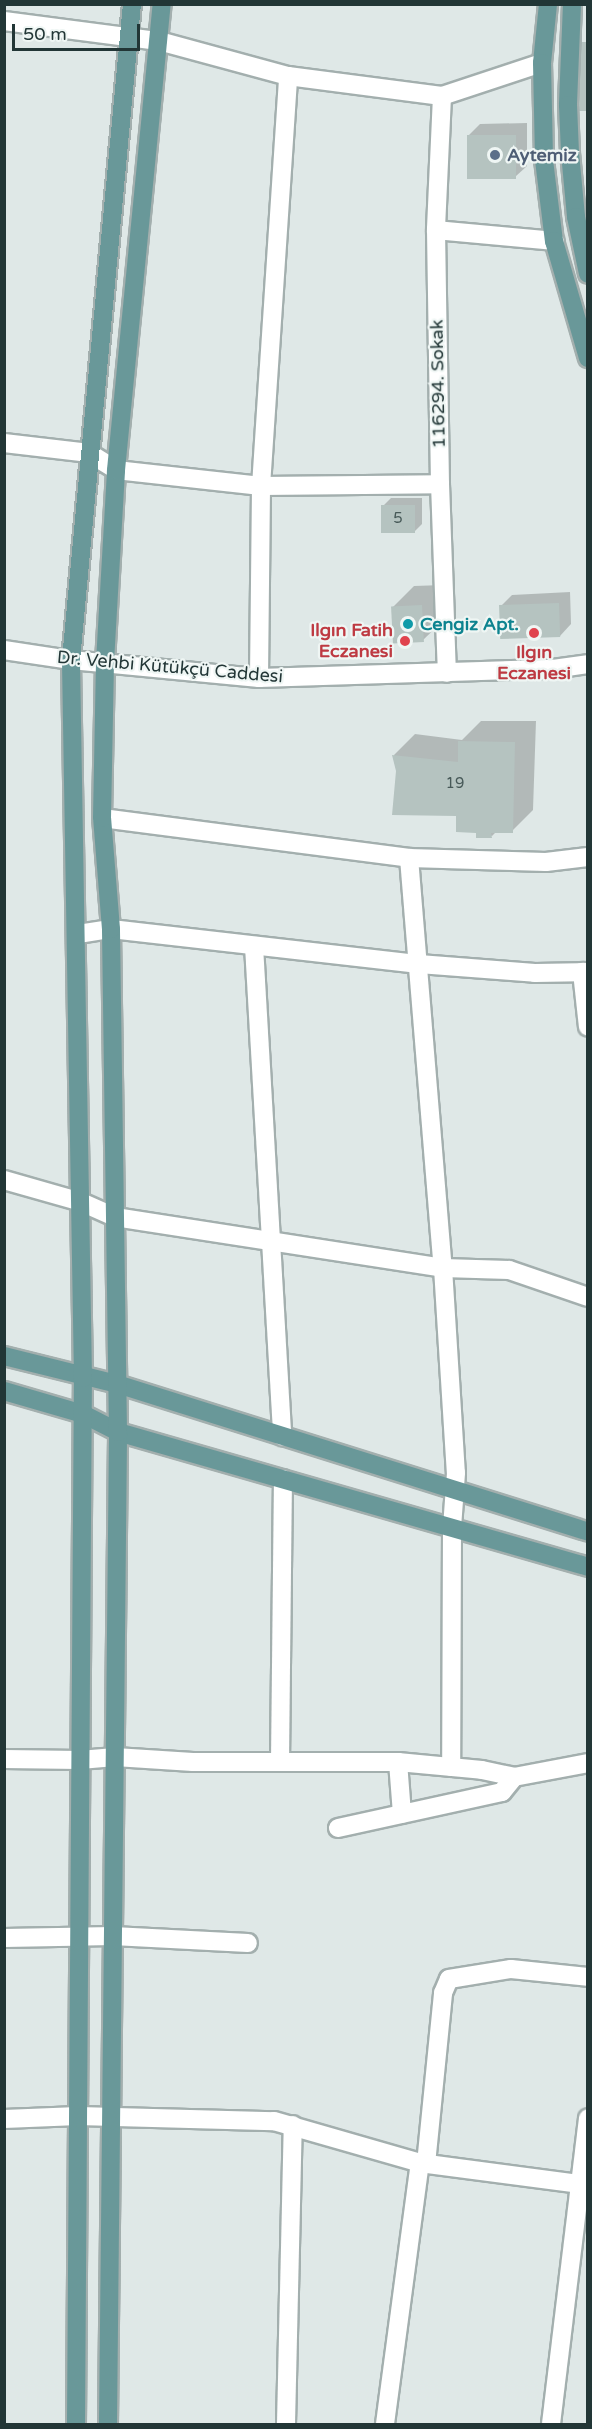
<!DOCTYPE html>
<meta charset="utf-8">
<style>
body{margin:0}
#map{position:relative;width:592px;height:2429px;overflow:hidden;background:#dfe8e7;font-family:"Varela Round",sans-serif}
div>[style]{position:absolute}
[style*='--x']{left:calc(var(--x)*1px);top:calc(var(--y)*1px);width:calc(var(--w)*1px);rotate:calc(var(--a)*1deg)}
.shadow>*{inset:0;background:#0003}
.building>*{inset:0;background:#b5c3c0;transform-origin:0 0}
.roads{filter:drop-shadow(2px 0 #a3afae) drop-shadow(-2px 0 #a3afae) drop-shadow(0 2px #a3afae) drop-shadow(0 -2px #a3afae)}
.minor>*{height:18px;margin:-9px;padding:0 9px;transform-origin:9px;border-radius:9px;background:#fff}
.major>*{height:18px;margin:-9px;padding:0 9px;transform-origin:9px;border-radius:9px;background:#699899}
.dots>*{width:16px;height:16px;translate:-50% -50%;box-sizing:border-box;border:3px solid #eff6f4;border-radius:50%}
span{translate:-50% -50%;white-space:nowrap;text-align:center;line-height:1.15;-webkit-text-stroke:4.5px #eff6f4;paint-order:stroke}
.number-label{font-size:15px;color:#475958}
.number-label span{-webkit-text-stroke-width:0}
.service-label{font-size:18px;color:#4e5e75;font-weight:700}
.left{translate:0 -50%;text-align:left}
.street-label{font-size:18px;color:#223636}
.culture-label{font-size:18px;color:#0d838f;font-weight:700}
.health-label{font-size:18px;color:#be3a42;font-weight:700}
.right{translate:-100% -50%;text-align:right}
.frame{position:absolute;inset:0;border:6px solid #223636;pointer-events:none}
.scale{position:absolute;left:12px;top:24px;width:128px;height:27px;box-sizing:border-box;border:3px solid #223636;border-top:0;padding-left:8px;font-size:18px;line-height:21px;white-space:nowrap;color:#223636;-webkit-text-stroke:4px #eff6f4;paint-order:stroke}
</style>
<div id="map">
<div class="shadow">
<i style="clip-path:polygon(527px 123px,527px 166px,515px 177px,468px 136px,480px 124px)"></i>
<i style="clip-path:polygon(391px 498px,422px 498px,422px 524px,414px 532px,383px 506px)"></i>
<i style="clip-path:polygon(443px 585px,445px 619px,423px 640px,393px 607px,414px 586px)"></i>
<i style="clip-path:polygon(570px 592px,571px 624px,560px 636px,500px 607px,512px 595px)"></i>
<i style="clip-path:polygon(481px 721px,536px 721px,533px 810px,512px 831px,496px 832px,492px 836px,477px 831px,397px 771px,394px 755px,415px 734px,462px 740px)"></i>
</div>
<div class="building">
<i style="left:588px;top:42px;width:69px;height:9px;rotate:90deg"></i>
<i style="left:467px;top:135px;width:49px;height:44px"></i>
<i style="left:381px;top:505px;width:34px;height:28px"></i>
<i style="left:559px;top:603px;width:34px;height:60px;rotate:88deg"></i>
<i style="left:422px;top:605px;width:37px;height:31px;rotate:87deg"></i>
<i style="clip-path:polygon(458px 741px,515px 742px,513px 833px,491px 833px,492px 838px,476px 838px,476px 833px,456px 832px,456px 816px,392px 815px,396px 771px,392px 755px,458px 762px)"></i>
</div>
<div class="roads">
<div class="minor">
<i style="--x:4;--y:21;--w:156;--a:7.4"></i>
<i style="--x:159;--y:41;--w:134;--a:15.2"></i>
<i style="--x:288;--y:76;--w:155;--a:7.4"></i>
<i style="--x:442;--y:96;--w:105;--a:-18.3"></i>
<i style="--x:442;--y:96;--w:134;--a:92.6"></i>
<i style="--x:436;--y:230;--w:254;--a:89.1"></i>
<i style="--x:440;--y:484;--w:189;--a:87.9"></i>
<i style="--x:436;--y:230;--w:119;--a:5.3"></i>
<i style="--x:4;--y:443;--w:86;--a:6.7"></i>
<i style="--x:89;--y:453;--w:32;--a:32"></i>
<i style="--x:116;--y:470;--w:146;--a:6.3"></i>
<i style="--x:261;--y:486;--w:179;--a:-0.6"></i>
<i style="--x:4;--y:650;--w:68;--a:8.5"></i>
<i style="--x:71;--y:660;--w:189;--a:5.5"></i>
<i style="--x:259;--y:678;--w:294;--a:-1.8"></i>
<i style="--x:553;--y:669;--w:35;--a:-8"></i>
<i style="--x:259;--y:678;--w:192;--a:-89.4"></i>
<i style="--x:261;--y:486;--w:411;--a:-86.2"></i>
<i style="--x:102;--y:818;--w:310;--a:7.4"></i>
<i style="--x:409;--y:858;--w:137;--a:1.7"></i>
<i style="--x:546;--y:862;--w:42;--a:-6.8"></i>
<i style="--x:409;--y:858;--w:411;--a:85.3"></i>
<i style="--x:443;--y:1268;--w:205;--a:86.4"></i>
<i style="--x:456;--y:1473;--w:55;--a:94.2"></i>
<i style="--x:452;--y:1528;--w:239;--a:90.2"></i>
<i style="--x:78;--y:934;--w:33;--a:-9"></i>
<i style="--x:111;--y:929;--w:310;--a:6.5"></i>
<i style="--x:419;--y:964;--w:116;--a:4.4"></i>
<i style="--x:535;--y:973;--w:53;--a:-1.1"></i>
<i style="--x:254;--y:946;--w:491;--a:86.7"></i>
<i style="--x:582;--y:972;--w:55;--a:83.8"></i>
<i style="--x:4;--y:1180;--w:80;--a:15.9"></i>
<i style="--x:81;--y:1202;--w:37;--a:24"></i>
<i style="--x:115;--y:1217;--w:332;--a:8.8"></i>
<i style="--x:443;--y:1268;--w:66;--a:1.7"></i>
<i style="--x:509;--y:1270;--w:83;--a:18.9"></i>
<i style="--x:4;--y:1759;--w:76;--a:0.8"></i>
<i style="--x:80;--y:1760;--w:35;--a:-5"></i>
<i style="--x:115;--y:1757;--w:78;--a:3.7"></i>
<i style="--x:193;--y:1762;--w:205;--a:0"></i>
<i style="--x:398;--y:1762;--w:84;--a:5.4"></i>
<i style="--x:482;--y:1770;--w:33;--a:12"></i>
<i style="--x:514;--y:1777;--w:75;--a:-10.7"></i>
<i style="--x:280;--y:1762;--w:283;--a:-89.4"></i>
<i style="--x:398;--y:1762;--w:52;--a:85.6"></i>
<i style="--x:338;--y:1828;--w:168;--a:-12.4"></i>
<i style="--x:502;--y:1792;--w:19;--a:-51"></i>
<i style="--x:4;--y:1938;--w:109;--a:-1.1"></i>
<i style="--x:113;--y:1936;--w:135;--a:3"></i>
<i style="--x:4;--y:2119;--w:74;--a:-2.3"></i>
<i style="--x:78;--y:2116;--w:196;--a:1.5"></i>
<i style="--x:274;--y:2121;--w:152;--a:16"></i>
<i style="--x:420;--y:2163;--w:160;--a:7.5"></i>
<i style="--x:426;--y:2164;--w:172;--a:-84.3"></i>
<i style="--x:443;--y:1993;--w:15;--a:-67"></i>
<i style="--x:449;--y:1979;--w:63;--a:-9.2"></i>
<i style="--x:511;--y:1969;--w:77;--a:5.9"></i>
<i style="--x:286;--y:2424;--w:299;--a:-88.7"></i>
<i style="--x:385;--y:2424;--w:263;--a:-82.4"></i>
<i style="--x:551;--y:2424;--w:308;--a:-83.1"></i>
</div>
<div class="major">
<i style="--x:548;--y:4;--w:59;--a:95.8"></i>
<i style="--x:542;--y:63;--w:97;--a:88.8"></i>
<i style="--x:544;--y:160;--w:82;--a:83"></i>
<i style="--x:554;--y:241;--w:122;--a:73.8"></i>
<i style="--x:572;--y:4;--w:101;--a:92.3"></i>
<i style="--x:568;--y:105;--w:48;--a:87.6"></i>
<i style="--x:570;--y:153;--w:64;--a:84.6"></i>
<i style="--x:576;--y:217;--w:58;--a:78.1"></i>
<i style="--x:4;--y:1356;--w:116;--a:13.9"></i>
<i style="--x:117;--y:1384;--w:494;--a:17.4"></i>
<i style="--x:4;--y:1391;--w:82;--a:16.2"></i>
<i style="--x:83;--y:1414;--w:39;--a:27"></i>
<i style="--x:118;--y:1432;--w:489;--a:16"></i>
<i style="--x:76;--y:2424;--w:1046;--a:-89.62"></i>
<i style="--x:83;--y:1378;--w:718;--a:-90.96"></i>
<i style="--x:71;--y:660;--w:659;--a:-84.69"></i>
<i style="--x:108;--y:2424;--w:992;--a:-89.42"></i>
<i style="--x:118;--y:1432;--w:503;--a:-90.8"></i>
<i style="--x:111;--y:929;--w:111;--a:-94.6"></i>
<i style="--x:102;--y:818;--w:156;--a:-88.9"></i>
<i style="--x:105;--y:662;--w:192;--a:-86.7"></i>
<i style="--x:116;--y:470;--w:468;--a:-84.4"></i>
</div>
</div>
<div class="dots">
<i style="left:495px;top:155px;background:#5c6f8a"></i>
<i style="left:408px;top:624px;background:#0f9aa8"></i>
<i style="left:534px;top:633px;background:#e0444e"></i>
<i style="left:405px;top:641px;background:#e0444e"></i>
</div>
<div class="number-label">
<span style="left:398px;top:519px">5</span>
<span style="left:455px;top:784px">19</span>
</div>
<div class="service-label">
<span class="left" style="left:507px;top:155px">Aytemiz</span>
</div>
<div class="street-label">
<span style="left:438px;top:384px;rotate:-91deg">116294. Sokak</span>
<span style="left:170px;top:667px;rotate:5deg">Dr. Vehbi Kütükçü Caddesi</span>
</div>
<div class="culture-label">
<span class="left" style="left:420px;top:624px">Cengiz Apt.</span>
</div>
<div class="health-label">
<span class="right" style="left:393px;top:641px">Ilgın Fatih<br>Eczanesi</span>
<span style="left:534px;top:663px">Ilgın<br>Eczanesi</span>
</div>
<div class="frame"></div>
<div class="scale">50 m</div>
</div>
